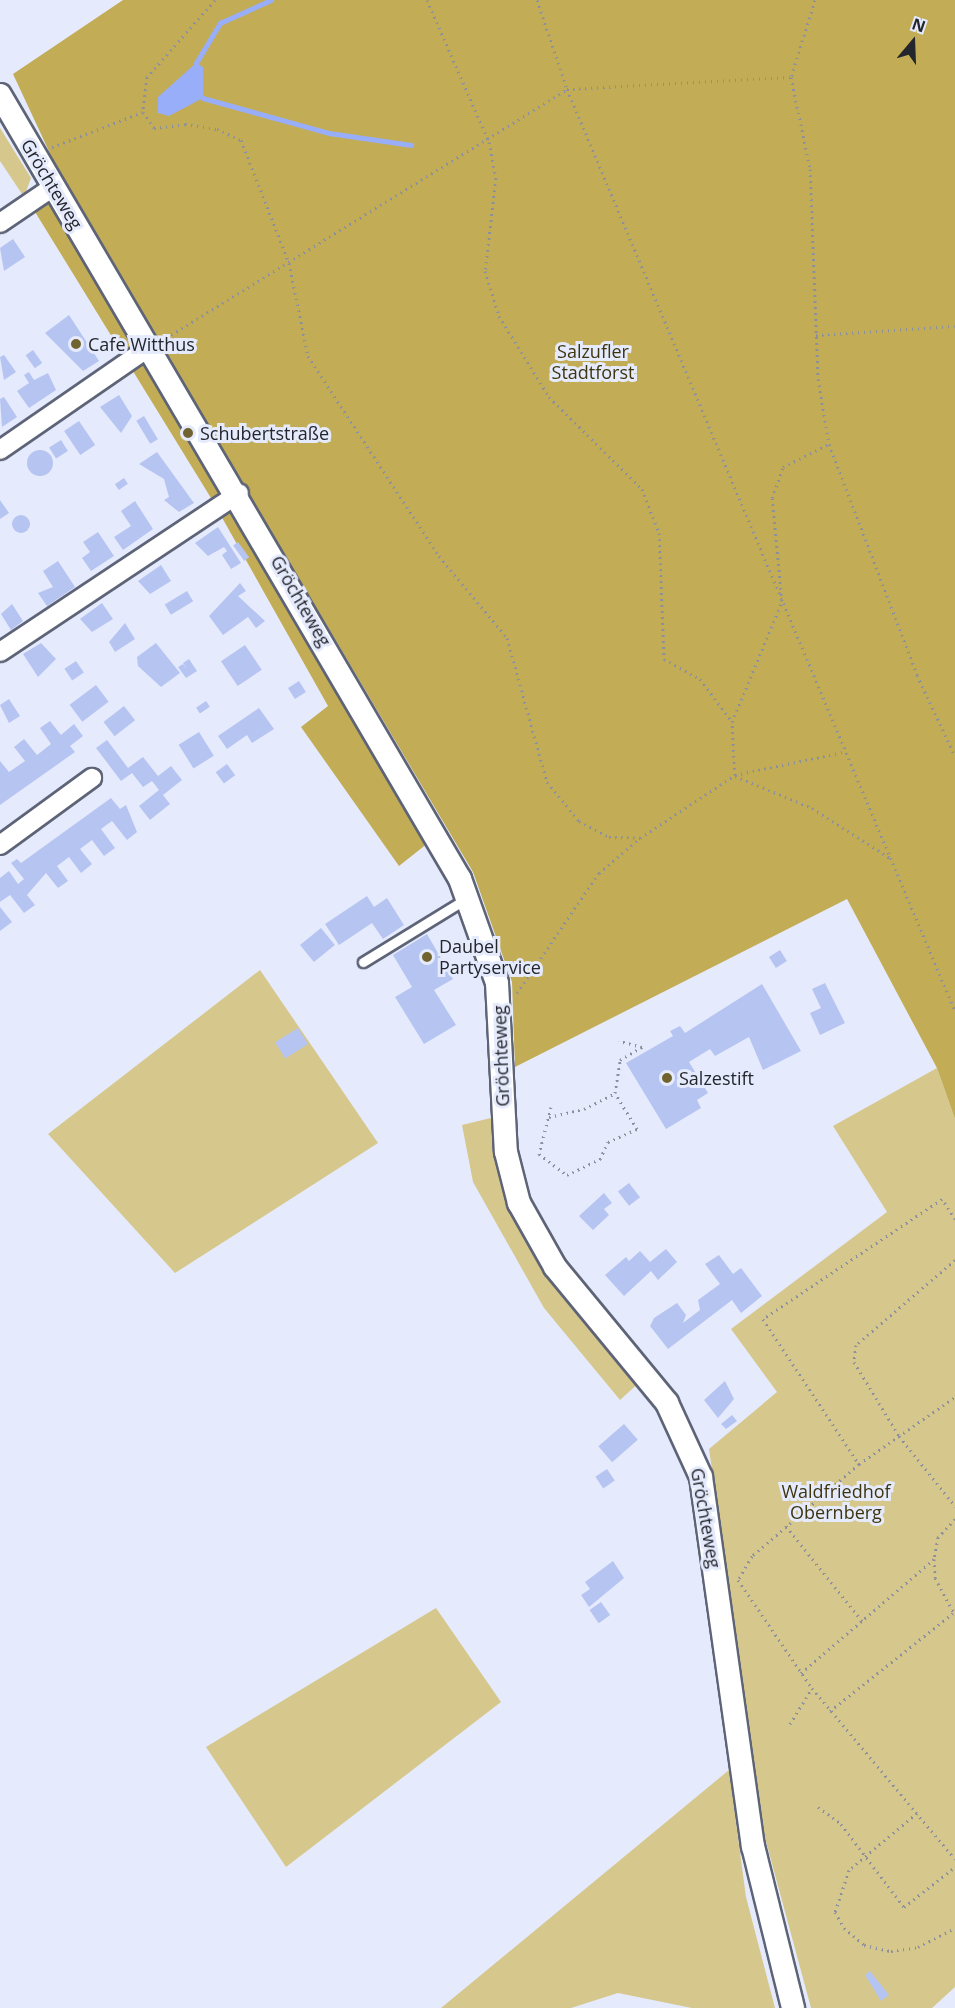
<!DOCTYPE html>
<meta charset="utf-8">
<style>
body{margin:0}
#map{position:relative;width:955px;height:2008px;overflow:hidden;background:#e5ebfc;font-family:"Open Sans",sans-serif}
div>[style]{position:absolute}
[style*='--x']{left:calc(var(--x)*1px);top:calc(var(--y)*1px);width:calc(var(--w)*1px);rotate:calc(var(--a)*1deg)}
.green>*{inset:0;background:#d6c78c}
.forest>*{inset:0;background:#c2ac55}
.water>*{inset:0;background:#99aef9}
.stream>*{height:4.5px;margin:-2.25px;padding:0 2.25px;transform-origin:2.25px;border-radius:2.25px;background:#99aef9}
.building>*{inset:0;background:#b6c4f2;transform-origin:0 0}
.round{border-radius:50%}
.path>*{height:3px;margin-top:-1.5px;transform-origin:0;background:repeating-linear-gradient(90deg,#8c909d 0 1.5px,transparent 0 6px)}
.roads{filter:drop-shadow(2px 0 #5e6477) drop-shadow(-2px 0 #5e6477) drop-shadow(0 2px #5e6477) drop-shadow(0 -2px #5e6477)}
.service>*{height:9px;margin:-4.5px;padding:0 4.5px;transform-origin:4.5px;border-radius:4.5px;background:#fff}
.minor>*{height:18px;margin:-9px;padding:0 9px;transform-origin:9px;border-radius:9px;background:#fff}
.tertiary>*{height:22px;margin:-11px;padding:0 11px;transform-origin:11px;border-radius:11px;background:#fff}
.dots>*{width:16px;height:16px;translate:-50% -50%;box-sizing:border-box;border:3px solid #e5ebfc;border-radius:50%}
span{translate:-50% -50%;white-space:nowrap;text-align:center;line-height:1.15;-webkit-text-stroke:6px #e5ebfc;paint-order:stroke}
.street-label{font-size:18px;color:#24262e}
.poi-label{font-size:18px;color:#24262e}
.left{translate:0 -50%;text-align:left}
.park-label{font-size:18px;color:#3e350e}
.north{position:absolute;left:883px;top:12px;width:60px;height:60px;-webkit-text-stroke:4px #e5ebfc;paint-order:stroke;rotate:19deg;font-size:16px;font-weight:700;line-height:24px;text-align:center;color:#24262e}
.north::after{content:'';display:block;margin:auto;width:21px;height:27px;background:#24262e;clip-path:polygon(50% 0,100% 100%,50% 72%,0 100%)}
</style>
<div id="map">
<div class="green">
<i style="clip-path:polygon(0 128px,31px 178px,24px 197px,0 161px)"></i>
<i style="clip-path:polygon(260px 970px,378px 1143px,175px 1273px,48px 1134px)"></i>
<i style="clip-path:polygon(937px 1068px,955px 1119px,955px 1987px,932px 2008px,811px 2008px,764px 1834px,709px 1449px,777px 1392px,731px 1329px,887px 1212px,833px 1126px)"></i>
<i style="clip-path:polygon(499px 1116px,502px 1176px,642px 1380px,620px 1400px,544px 1308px,473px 1182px,462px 1125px)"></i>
<i style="clip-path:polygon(436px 1608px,501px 1702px,286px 1867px,206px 1747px)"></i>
<i style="clip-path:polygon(729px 1770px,746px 1897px,775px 2008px,692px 2008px,618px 1993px,571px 2008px,441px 2008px)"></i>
</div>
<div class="forest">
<i style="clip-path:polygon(123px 0,955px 0,955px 1119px,937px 1068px,847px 899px,515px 1067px,512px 982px,473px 872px,61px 177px,13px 74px)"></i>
<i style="clip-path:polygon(47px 198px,221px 480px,428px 843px,399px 866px,301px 727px,328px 706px,211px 498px,32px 207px)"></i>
</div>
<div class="water">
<i style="clip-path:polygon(196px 63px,203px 67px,203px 98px,169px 116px,158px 113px,158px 97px)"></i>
</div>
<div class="stream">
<i style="--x:196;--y:63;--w:47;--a:-59"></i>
<i style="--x:220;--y:23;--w:56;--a:-24.3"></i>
<i style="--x:203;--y:98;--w:131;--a:15.5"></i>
<i style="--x:329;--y:133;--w:83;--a:8.3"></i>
</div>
<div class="building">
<i style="clip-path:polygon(13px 239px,25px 257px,4px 271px,0 248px)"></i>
<i style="clip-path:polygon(69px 315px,99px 361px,83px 371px,45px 333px)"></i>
<i style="left:33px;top:350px;width:16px;height:9px;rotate:55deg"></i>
<i style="clip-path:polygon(4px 355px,16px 372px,4px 380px,0 357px)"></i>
<i style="clip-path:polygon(29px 372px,34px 380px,48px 373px,56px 390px,29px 408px,17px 391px,29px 383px,24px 375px)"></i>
<i style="clip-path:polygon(119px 395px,132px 416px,121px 433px,100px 407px)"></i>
<i style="clip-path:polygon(4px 397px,17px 417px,2px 427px,0 399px)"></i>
<i style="left:144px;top:416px;width:27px;height:9px;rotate:59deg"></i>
<i style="left:79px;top:421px;width:29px;height:18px;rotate:56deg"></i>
<i style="left:61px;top:440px;width:13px;height:14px;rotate:58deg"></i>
<i class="round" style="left:27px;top:450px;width:26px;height:26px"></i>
<i style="clip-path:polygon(157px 452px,194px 503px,179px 512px,164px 500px,169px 497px,164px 479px,139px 464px)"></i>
<i style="left:124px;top:478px;width:7px;height:11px;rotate:56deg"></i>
<i style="clip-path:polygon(0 500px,9px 513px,0 519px)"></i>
<i style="clip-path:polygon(135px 501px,153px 529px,123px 550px,114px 537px,131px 526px,121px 511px)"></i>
<i class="round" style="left:12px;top:515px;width:18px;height:18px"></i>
<i style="clip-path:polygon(218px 527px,241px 563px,231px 569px,222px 555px,227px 551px,224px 547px,208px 556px,195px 543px)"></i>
<i style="clip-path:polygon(98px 532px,114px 556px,91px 571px,82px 558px,90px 552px,83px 542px)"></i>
<i style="left:238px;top:542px;width:19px;height:6px;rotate:54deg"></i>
<i style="clip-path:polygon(58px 561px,75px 587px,47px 606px,38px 593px,53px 587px,43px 571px)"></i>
<i style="clip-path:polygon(161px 565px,171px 581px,150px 594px,138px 581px)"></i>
<i style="clip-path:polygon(240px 583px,246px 591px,238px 596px,265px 621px,256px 628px,248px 617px,223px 635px,209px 616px)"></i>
<i style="left:187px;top:591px;width:12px;height:26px;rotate:59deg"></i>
<i style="clip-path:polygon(102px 603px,113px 619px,92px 632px,80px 619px)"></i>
<i style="clip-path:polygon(12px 604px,23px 621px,11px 630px,1px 614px)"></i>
<i style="clip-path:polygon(125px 623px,135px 639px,115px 652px,109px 642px)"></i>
<i style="clip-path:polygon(41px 643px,56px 659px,38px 677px,23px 654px)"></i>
<i style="clip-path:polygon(156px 643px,180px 673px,161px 687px,138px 666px,137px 657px)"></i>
<i style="left:245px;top:645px;width:30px;height:29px;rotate:56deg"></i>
<i style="clip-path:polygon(189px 659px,197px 671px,186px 678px,178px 667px,183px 664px,187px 669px,183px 663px)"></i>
<i style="left:76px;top:661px;width:14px;height:14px;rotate:56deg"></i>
<i style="left:299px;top:681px;width:13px;height:13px;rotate:58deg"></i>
<i style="left:96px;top:685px;width:21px;height:33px;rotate:53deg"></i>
<i style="clip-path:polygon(9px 699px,20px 716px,9px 723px,0 705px)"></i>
<i style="left:206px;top:701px;width:7px;height:12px;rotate:56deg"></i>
<i style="left:124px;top:706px;width:18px;height:26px;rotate:52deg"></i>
<i style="clip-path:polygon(259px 708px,274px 729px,252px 743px,247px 735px,227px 749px,218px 736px)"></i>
<i style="clip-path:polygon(50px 721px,61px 735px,74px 724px,83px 736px,70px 746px,75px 752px,0 805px,0 761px,9px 772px,25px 761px,14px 747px,24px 739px,37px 755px,51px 744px,40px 728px)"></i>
<i style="left:199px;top:732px;width:28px;height:24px;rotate:58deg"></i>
<i style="clip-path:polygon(107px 740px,128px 768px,143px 757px,158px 776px,171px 766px,182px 780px,163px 795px,170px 804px,150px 820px,139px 806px,159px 790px,152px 781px,143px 787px,132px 773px,121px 781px,96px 748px)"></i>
<i style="left:227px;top:764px;width:14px;height:14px;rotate:54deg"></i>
<i style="clip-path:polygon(111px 798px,120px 809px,126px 805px,137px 832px,127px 840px,112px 821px,101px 829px,115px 848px,104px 856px,92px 840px,80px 849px,92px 864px,81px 873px,69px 857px,57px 866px,68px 881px,58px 888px,46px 873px,27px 895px,35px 905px,24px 913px,10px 895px,0 902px,0 878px,9px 871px,18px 884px,24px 879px,11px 863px,17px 859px,21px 863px)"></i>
<i style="clip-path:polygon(367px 896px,374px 907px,387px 898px,404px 925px,383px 939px,372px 923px,339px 945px,325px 924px)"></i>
<i style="clip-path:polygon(0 907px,12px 922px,0 931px)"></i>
<i style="left:321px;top:928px;width:22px;height:27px;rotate:51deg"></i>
<i style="clip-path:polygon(427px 934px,453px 979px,434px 990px,456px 1025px,424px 1044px,395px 997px,412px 987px,393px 955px)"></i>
<i style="left:780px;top:950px;width:13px;height:13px;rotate:58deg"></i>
<i style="clip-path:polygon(825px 983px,845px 1023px,820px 1035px,810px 1013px,821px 1008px,812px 989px)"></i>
<i style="clip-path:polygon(762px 984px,801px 1051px,763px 1070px,749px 1037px,715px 1056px,710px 1049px,689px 1062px,708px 1093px,697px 1100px,701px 1108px,666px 1129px,626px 1063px,673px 1036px,670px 1031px,680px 1026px,685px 1033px)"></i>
<i style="left:298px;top:1028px;width:19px;height:27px;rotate:58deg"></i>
<i style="left:629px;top:1183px;width:18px;height:14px;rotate:52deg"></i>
<i style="clip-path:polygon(604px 1193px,612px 1203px,604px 1209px,609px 1215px,593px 1230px,579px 1216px)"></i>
<i style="clip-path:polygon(666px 1249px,677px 1262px,658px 1280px,651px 1271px,624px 1296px,605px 1275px,626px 1257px,629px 1261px,640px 1251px,650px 1262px)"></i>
<i style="clip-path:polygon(719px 1255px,733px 1274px,741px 1268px,762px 1296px,741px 1313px,732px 1300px,668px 1349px,650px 1326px,654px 1318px,677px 1303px,686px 1315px,683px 1323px,700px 1310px,698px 1300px,720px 1284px,705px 1264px)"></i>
<i style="clip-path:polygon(725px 1381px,734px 1399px,718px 1418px,704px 1400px)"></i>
<i style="clip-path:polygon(732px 1415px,737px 1421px,726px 1429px,721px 1424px)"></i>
<i style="left:624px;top:1424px;width:21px;height:34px;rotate:49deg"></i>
<i style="left:607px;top:1469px;width:14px;height:14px;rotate:56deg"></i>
<i style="clip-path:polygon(613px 1561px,624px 1578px,589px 1607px,581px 1595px,590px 1589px,585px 1582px)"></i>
<i style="left:601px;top:1602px;width:16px;height:14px;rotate:55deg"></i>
<i style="clip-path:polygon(870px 1971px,889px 1995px,881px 2001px,865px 1975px)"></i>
</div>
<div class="path">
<i style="--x:215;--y:0;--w:103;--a:131.4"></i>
<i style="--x:147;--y:77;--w:35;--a:97"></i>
<i style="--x:143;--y:112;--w:19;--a:55"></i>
<i style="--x:154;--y:128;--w:31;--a:-7"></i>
<i style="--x:185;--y:124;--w:32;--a:9"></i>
<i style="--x:217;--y:129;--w:26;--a:25"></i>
<i style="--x:241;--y:140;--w:132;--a:68.7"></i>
<i style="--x:289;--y:263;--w:95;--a:78.5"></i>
<i style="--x:308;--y:356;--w:239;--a:56.8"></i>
<i style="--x:439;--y:556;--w:107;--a:50.3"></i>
<i style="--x:507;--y:638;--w:149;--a:74.5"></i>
<i style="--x:547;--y:782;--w:50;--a:50.6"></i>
<i style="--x:579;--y:821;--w:34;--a:28"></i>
<i style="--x:609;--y:837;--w:31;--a:2"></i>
<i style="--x:427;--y:0;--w:155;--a:66.4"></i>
<i style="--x:489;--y:142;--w:37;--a:79"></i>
<i style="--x:496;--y:178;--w:94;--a:96.7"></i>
<i style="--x:485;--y:271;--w:47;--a:72.7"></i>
<i style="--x:499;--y:316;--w:95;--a:58.3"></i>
<i style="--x:549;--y:397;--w:131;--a:44.7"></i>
<i style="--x:642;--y:489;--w:47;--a:68.9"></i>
<i style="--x:659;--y:533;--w:126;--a:87.7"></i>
<i style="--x:664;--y:659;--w:41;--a:29.1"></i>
<i style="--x:700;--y:679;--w:54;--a:53.3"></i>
<i style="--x:537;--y:0;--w:94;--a:71.4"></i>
<i style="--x:567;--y:89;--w:1000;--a:67.18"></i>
<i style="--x:815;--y:0;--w:81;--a:107.3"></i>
<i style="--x:791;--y:77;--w:94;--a:78.3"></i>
<i style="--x:810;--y:169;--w:210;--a:87.8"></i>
<i style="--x:818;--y:379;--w:66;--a:80.4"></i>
<i style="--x:829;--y:444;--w:247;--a:69.1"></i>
<i style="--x:917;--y:675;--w:89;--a:64.9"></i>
<i style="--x:52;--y:147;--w:97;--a:-21"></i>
<i style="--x:816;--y:335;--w:139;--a:-3.7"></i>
<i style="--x:166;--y:338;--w:472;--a:-31.8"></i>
<i style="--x:567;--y:89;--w:224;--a:-3.1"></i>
<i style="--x:735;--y:775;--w:53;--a:-93.2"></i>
<i style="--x:732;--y:722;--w:131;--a:-67.5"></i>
<i style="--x:782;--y:601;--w:103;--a:-95.5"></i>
<i style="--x:772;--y:498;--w:33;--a:-70"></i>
<i style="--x:783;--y:467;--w:51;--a:-26.6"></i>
<i style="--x:735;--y:776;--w:83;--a:22.6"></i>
<i style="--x:812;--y:808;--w:96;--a:32.7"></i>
<i style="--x:517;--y:993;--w:145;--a:-55.7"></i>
<i style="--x:599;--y:873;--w:54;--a:-40.5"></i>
<i style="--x:640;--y:838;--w:114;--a:-33.6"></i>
<i style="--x:735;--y:775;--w:110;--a:-12"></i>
<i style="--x:551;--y:1107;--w:49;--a:104.3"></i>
<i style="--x:539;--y:1154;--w:35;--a:37"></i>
<i style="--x:567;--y:1175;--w:37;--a:-26"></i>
<i style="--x:600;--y:1159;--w:19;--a:-65"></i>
<i style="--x:608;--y:1142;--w:32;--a:-24"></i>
<i style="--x:637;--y:1129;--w:42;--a:-121.4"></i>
<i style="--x:615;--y:1093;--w:33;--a:-81"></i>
<i style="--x:620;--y:1060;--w:26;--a:-31"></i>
<i style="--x:642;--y:1047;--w:24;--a:-165"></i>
<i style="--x:549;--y:1117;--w:36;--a:-13"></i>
<i style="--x:584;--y:1109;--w:35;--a:-27"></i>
<i style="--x:955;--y:1219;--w:24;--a:-123"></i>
<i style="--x:942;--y:1199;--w:216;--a:146.2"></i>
<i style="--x:763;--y:1319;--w:174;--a:56.5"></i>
<i style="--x:859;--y:1464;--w:141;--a:139.3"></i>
<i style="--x:752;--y:1556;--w:28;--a:120"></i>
<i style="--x:738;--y:1580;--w:131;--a:55.6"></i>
<i style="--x:812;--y:1688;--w:223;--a:50.1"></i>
<i style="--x:955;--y:1260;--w:130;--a:139.4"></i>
<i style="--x:856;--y:1345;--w:17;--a:97"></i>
<i style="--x:854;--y:1362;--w:87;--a:58.7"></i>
<i style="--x:899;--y:1436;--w:90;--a:51.3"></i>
<i style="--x:859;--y:1464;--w:117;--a:-34.9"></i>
<i style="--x:955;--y:1519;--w:25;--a:133"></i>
<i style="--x:938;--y:1537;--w:22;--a:100"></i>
<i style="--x:934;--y:1559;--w:19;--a:87"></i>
<i style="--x:935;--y:1578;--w:42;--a:61.6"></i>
<i style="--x:786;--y:1526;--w:123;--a:51.3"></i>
<i style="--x:801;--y:1673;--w:175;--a:-40.6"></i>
<i style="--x:830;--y:1711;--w:157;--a:-38.5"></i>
<i style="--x:790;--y:1724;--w:42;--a:-58.6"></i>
<i style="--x:818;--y:1807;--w:29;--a:36"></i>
<i style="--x:841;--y:1824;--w:104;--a:52.8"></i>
<i style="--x:904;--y:1907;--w:65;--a:-38.1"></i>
<i style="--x:917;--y:1813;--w:89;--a:140"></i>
<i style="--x:849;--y:1870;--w:44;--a:108.4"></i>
<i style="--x:835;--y:1912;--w:18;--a:61"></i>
<i style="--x:844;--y:1928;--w:26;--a:40"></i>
<i style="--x:864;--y:1945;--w:28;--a:13"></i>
<i style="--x:891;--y:1951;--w:27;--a:-8"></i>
<i style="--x:918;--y:1947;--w:42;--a:-27.2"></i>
</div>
<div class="roads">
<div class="service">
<i style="--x:363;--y:962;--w:121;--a:-31.5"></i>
</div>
<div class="minor">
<i style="--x:0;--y:223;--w:64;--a:-34.2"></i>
<i style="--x:0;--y:450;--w:183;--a:-34.6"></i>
<i style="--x:0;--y:652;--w:287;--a:-33.6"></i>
<i style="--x:0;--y:845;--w:114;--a:-36.1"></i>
</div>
<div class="tertiary">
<i style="--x:0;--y:95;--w:909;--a:59.6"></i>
<i style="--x:460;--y:879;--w:110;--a:70.4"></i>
<i style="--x:497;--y:983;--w:169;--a:87"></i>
<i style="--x:506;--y:1152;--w:53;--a:75.7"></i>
<i style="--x:519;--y:1203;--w:73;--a:60.6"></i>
<i style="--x:555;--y:1267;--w:176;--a:50.5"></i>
<i style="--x:667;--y:1403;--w:81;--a:65.3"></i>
<i style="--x:701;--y:1477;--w:373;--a:82"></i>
<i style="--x:753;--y:1846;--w:167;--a:76.1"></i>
</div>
</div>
<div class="dots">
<i style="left:76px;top:344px;background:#706330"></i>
<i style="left:188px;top:433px;background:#706330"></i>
<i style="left:427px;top:957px;background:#706330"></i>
<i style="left:667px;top:1078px;background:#706330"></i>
</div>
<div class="street-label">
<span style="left:52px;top:184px;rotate:59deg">Gröchteweg</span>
<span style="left:301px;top:601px;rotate:60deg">Gröchteweg</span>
<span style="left:501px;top:1056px;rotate:-92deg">Gröchteweg</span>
<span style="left:706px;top:1518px;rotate:80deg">Gröchteweg</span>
</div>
<div class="poi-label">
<span class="left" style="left:88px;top:344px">Cafe Witthus</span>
<span class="left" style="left:200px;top:433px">Schubertstraße</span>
<span class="left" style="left:439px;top:957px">Daubel<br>Partyservice</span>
<span class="left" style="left:679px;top:1078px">Salzestift</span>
</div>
<div class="park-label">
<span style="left:593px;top:362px">Salzufler<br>Stadtforst</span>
<span style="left:836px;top:1502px">Waldfriedhof<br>Obernberg</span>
</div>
<div class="north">N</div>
</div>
